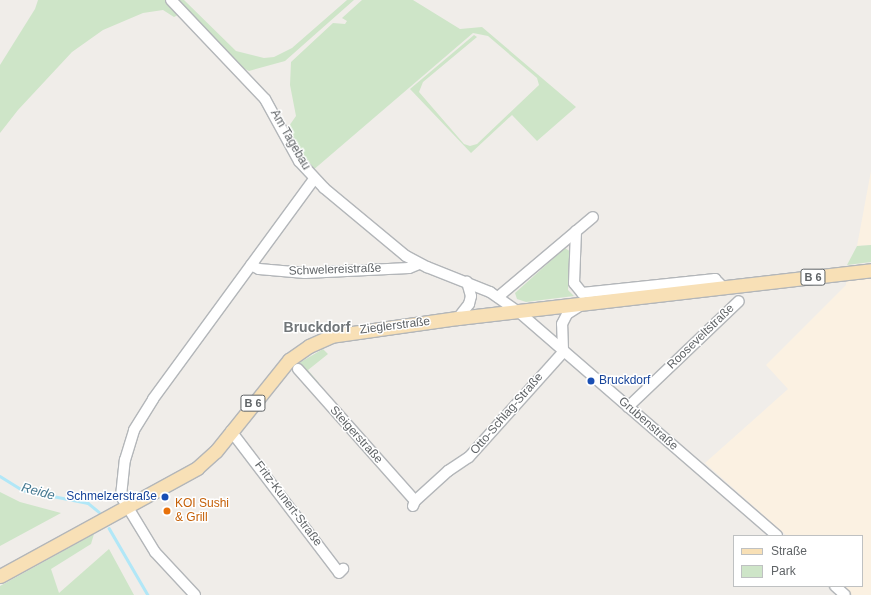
<!DOCTYPE html>
<meta charset="utf-8">
<style>
body{margin:0}
#map{position:relative;width:871px;height:595px;overflow:hidden;background:#f0ede9;font-family:Helvetica,sans-serif}
div>[style]{position:absolute}
[style*='--x']{left:calc(var(--x)*1px);top:calc(var(--y)*1px);width:calc(var(--w)*1px);rotate:calc(var(--a)*1deg)}
.commercial>*{inset:0;background:#fbf1e2}
.green>*{inset:0;background:#cee5c8}
.stream>*{height:2.5px;margin:-1.25px;padding:0 1.25px;transform-origin:1.25px;border-radius:1.25px;background:#b1e7f7}
.roads{filter:drop-shadow(1px 0 #b3b6b9) drop-shadow(-1px 0 #b3b6b9) drop-shadow(0 1px #b3b6b9) drop-shadow(0 -1px #b3b6b9)}
.minor>*{height:10px;margin:-5px;padding:0 5px;transform-origin:5px;border-radius:5px;background:#fff}
.major>*{height:13px;margin:-6.5px;padding:0 6.5px;transform-origin:6.5px;border-radius:6.5px;background:#f8e0b6}
.dots>*{width:11px;height:11px;translate:-50% -50%;box-sizing:border-box;border:2px solid #fff;border-radius:50%}
span{translate:-50% -50%;white-space:nowrap;text-align:center;line-height:1.15;-webkit-text-stroke:3px #fff;paint-order:stroke}
.shield-label span{padding:1px 3px;background:#fff;border:1px solid;border-radius:3px;-webkit-text-stroke-width:0}
.shield-label{font-size:11px;color:#606467;font-weight:700}
.street-label{font-size:12px;color:#606467}
.transit-label{font-size:12px;color:#164399}
.left{translate:0 -50%;text-align:left}
.right{translate:-100% -50%;text-align:right}
.food-label{font-size:12px;color:#c56008}
.water-label{font-size:13px;color:#447890;font-style:italic}
.quarter-label{font-size:14px;color:#717679;font-weight:700}
.legend{position:absolute;left:733px;top:535px;width:130px;height:52px;box-sizing:border-box;background:#fff;border:1px solid #bfc1c2;margin:0;padding:5px 7px;list-style:none;font-size:12px;color:#606467}
.legend li{display:flex;align-items:center;gap:8px;height:20px}
.legend b{width:20px;border:1px solid #bfc1c2}
</style>
<div id="map">
<div class="commercial">
<i style="clip-path:polygon(871px 171px,871px 245px,857px 246px)"></i>
<i style="clip-path:polygon(871px 278px,871px 595px,852px 595px,842px 586px,862px 586px,862px 536px,787px 536px,705px 463px,788px 389px,766px 365px,846px 285px,846px 281px)"></i>
</div>
<div class="green">
<i style="clip-path:polygon(38px 0,166px 0,180px 14px,174px 17px,163px 10px,143px 13px,103px 30px,72px 52px,18px 110px,0 133px,0 65px,35px 9px)"></i>
<i style="clip-path:polygon(176px 0,184px 0,236px 51px,264px 58px,274px 57px,292px 48px,347px 0,354px 0,285px 61px,249px 71px,241px 67px)"></i>
<i style="clip-path:polygon(362px 0,413px 0,460px 29px,482px 27px,576px 107px,537px 141px,512px 115px,471px 153px,410px 89px,474px 35px,477px 37px,423px 82px,419px 92px,464px 144px,470px 146px,477px 144px,539px 85px,537px 78px,488px 36px,473px 33px,312px 171px,290px 133px,289px 126px,296px 116px,290px 85px,291px 62px,333px 23px,345px 24px,347px 21px,342px 18px)"></i>
<i style="clip-path:polygon(871px 245px,871px 262px,847px 265px,857px 246px)"></i>
<i style="clip-path:polygon(565px 248px,571px 252px,568px 290px,574px 296px,526px 302px,517px 299px,515px 293px)"></i>
<i style="clip-path:polygon(323px 349px,328px 354px,308px 370px,319px 383px,316px 385px,299px 363px)"></i>
<i style="clip-path:polygon(0 492px,20px 502px,61px 513px,0 546px)"></i>
<i style="clip-path:polygon(94px 534px,91px 544px,51px 569px,59px 593px,109px 549px,134px 595px,0 595px,0 586px)"></i>
</div>
<div class="stream">
<i style="--x:0;--y:476;--w:26;--a:32"></i>
<i style="--x:22;--y:490;--w:67;--a:11.1"></i>
<i style="--x:88;--y:503;--w:14;--a:39"></i>
<i style="--x:109;--y:528;--w:78;--a:59.8"></i>
</div>
<div class="roads">
<div class="minor">
<i style="--x:171;--y:0;--w:137;--a:46.5"></i>
<i style="--x:265;--y:99;--w:71;--a:61.3"></i>
<i style="--x:299;--y:161;--w:37;--a:47"></i>
<i style="--x:324;--y:188;--w:107;--a:39.7"></i>
<i style="--x:406;--y:256;--w:24;--a:28"></i>
<i style="--x:427;--y:267;--w:68;--a:21.6"></i>
<i style="--x:490;--y:292;--w:37;--a:35"></i>
<i style="--x:520;--y:313;--w:340;--a:40.9"></i>
<i style="--x:576;--y:231;--w:52;--a:92.2"></i>
<i style="--x:574;--y:283;--w:13;--a:51"></i>
<i style="--x:582;--y:293;--w:134;--a:-6"></i>
<i style="--x:715;--y:279;--w:13;--a:45"></i>
<i style="--x:251;--y:265;--w:9;--a:27"></i>
<i style="--x:259;--y:269;--w:46;--a:5"></i>
<i style="--x:305;--y:273;--w:104;--a:-2.8"></i>
<i style="--x:409;--y:268;--w:11;--a:-22"></i>
<i style="--x:498;--y:297;--w:124;--a:-40.1"></i>
<i style="--x:458;--y:318;--w:18;--a:-52"></i>
<i style="--x:469;--y:304;--w:8;--a:-76"></i>
<i style="--x:471;--y:296;--w:15;--a:-106"></i>
<i style="--x:563;--y:350;--w:26;--a:-92"></i>
<i style="--x:562;--y:324;--w:11;--a:-63"></i>
<i style="--x:567;--y:314;--w:15;--a:-32"></i>
<i style="--x:298;--y:369;--w:176;--a:48.4"></i>
<i style="--x:628;--y:407;--w:153;--a:-43.7"></i>
<i style="--x:231;--y:431;--w:178;--a:52.7"></i>
<i style="--x:339;--y:573;--w:6;--a:-45"></i>
<i style="--x:413;--y:506;--w:5;--a:-68"></i>
<i style="--x:415;--y:501;--w:45;--a:-42.3"></i>
<i style="--x:448;--y:471;--w:25;--a:-34"></i>
<i style="--x:469;--y:457;--w:142;--a:-48.1"></i>
<i style="--x:835;--y:586;--w:13;--a:42"></i>
<i style="--x:195;--y:595;--w:59;--a:-132.9"></i>
<i style="--x:155;--y:552;--w:66;--a:-121.3"></i>
<i style="--x:121;--y:496;--w:36;--a:-84"></i>
<i style="--x:125;--y:460;--w:31;--a:-73"></i>
<i style="--x:134;--y:430;--w:36;--a:-58"></i>
<i style="--x:153;--y:399;--w:273;--a:-53.8"></i>
</div>
<div class="major">
<i style="--x:0;--y:576;--w:225;--a:-28.7"></i>
<i style="--x:197;--y:468;--w:25;--a:-42"></i>
<i style="--x:216;--y:451;--w:117;--a:-51.3"></i>
<i style="--x:289;--y:360;--w:24;--a:-35"></i>
<i style="--x:309;--y:346;--w:24;--a:-24"></i>
<i style="--x:331;--y:336;--w:128;--a:-8.1"></i>
<i style="--x:458;--y:318;--w:416;--a:-6.6"></i>
</div>
</div>
<div class="dots">
<i style="left:591px;top:381px;background:#1a4fb4"></i>
<i style="left:165px;top:497px;background:#1a4fb4"></i>
<i style="left:167px;top:511px;background:#e8710a"></i>
</div>
<div class="shield-label">
<span style="left:813px;top:277px">B 6</span>
<span style="left:253px;top:403px">B 6</span>
</div>
<div class="street-label">
<span style="left:290px;top:140px;rotate:60deg">Am Tagebau</span>
<span style="left:335px;top:270px;rotate:-2deg">Schwelereistraße</span>
<span style="left:395px;top:326px;rotate:-7deg">Zieglerstraße</span>
<span style="left:701px;top:337px;rotate:-44deg">Rooseveltstraße</span>
<span style="left:507px;top:414px;rotate:-49deg">Otto-Schlag-Straße</span>
<span style="left:648px;top:424px;rotate:41deg">Grubenstraße</span>
<span style="left:356px;top:435px;rotate:48deg">Steigerstraße</span>
<span style="left:288px;top:504px;rotate:53deg">Fritz-Kunert-Straße</span>
</div>
<div class="transit-label">
<span class="left" style="left:599px;top:381px">Bruckdorf</span>
<span class="right" style="left:157px;top:497px">Schmelzerstraße</span>
</div>
<div class="food-label">
<span class="left" style="left:175px;top:511px">KOI Sushi<br>&amp; Grill</span>
</div>
<div class="water-label">
<span style="left:38px;top:492px;rotate:15deg">Reide</span>
</div>
<div class="quarter-label">
<span style="left:317px;top:327px">Bruckdorf</span>
</div>
<ul class="legend">
<li><b style="height:5px;background:#f8e0b6"></b>Straße</li>
<li><b style="height:11px;background:#cee5c8"></b>Park</li>
</ul>
</div>
